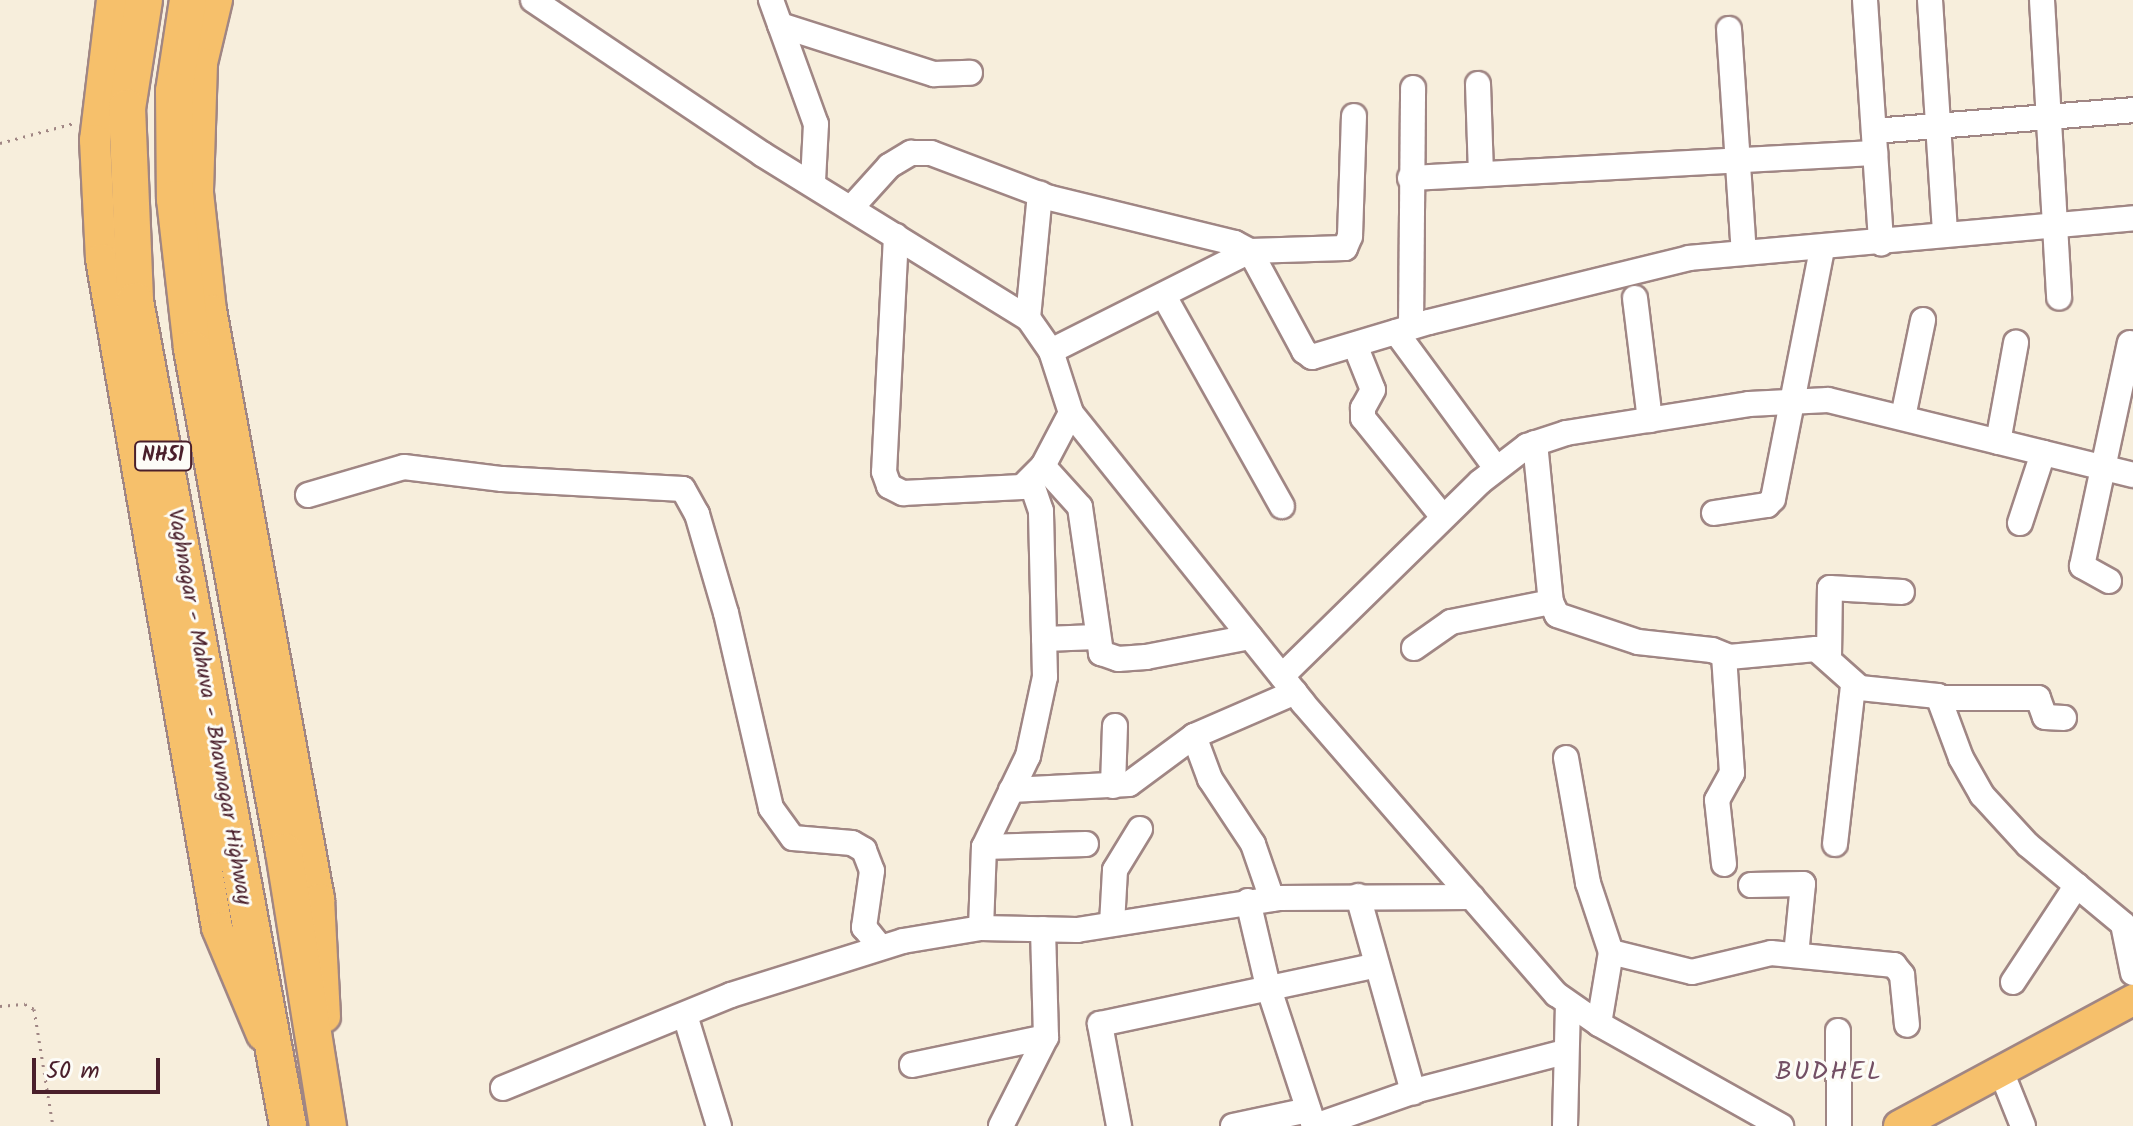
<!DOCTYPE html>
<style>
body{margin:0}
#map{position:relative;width:2133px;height:1126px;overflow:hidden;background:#f7eedc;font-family:Kalam,sans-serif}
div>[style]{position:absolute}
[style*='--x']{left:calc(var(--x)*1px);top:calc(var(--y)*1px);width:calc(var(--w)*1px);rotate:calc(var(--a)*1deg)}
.path>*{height:3px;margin-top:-1.5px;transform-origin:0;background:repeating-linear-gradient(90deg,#a08684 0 2px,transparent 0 8px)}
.roads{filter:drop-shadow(2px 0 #a08684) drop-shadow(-2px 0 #a08684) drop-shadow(0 2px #a08684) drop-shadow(0 -2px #a08684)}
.minor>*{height:24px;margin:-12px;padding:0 12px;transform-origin:12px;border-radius:12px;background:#fff}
.major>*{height:30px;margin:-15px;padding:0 15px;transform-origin:15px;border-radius:15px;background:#f6c06b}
.highway>*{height:36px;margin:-18px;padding:0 18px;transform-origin:18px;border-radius:18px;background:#f6c06b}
span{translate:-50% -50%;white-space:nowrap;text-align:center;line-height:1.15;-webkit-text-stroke:6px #fdfcf7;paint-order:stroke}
.shield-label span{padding:2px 6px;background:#fdfcf7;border:2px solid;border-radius:6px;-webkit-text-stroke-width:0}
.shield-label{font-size:20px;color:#4a1f2b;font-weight:700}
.street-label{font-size:22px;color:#4a1f2b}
.quarter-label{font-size:26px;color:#734f64;letter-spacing:2px}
.scale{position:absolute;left:32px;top:1058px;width:128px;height:36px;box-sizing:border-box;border:4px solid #4a1f2b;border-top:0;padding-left:10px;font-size:24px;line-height:28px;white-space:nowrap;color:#4a1f2b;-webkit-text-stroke:6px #fdfcf7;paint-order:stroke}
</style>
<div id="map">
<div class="path">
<i style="--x:0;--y:143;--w:77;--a:-15.1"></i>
<i style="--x:0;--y:1006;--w:25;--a:-5"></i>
<i style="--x:25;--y:1004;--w:10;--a:29"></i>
<i style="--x:34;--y:1009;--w:119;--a:80.8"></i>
</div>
<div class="roads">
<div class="minor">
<i style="--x:533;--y:0;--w:276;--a:33.9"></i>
<i style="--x:762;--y:154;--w:312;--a:31.7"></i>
<i style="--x:1028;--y:318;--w:40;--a:55.1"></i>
<i style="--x:1051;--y:351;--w:65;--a:72.1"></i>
<i style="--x:1071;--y:413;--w:371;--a:51.3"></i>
<i style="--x:1303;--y:703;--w:386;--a:49"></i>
<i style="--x:1556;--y:994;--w:52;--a:34.9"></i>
<i style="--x:1599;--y:1024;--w:209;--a:29.3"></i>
<i style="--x:771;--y:0;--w:132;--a:70.1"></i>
<i style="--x:816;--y:124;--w:57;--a:93"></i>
<i style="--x:1865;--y:0;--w:244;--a:86.2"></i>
<i style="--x:1930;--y:0;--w:235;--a:86.3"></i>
<i style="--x:2042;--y:0;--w:298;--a:86.7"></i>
<i style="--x:780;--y:25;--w:162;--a:17.7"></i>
<i style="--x:934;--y:74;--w:36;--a:-2"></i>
<i style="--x:1729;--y:29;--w:224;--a:86.2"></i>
<i style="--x:1478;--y:84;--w:90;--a:88.1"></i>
<i style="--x:1874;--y:131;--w:260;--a:-4.6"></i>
<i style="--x:1410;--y:178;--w:466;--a:-3.1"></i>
<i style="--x:852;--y:207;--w:55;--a:-47.9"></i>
<i style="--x:889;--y:166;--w:26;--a:-31"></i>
<i style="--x:911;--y:153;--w:20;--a:0"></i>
<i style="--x:931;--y:153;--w:127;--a:20.7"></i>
<i style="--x:1050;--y:198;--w:190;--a:13.7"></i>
<i style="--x:1235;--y:243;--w:17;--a:28"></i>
<i style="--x:1250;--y:251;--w:114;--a:61.6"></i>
<i style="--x:1304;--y:351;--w:10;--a:37"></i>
<i style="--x:1312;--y:357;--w:122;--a:-16.7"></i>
<i style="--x:1429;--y:322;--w:268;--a:-13.8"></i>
<i style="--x:1689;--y:258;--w:446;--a:-5.1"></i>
<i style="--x:896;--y:236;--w:236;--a:92.9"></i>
<i style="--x:884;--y:472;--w:15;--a:70"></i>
<i style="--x:889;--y:486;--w:16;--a:27"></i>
<i style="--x:903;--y:493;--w:119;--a:-2.9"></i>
<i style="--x:1022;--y:487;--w:30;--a:-45"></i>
<i style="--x:1043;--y:466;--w:60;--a:-62.2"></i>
<i style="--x:1164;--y:296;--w:241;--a:60.7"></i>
<i style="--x:1635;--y:298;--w:123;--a:83"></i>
<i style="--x:1028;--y:318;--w:125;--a:-84.5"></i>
<i style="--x:1411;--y:327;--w:239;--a:-89.5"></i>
<i style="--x:1396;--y:332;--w:169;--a:53.7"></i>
<i style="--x:1355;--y:345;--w:48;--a:68.2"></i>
<i style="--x:1373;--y:390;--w:21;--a:119"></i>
<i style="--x:1363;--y:408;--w:10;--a:90"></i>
<i style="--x:1363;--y:418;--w:127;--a:51.1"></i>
<i style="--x:1051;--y:351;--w:223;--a:-26.7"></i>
<i style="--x:1250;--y:251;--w:95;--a:-1.8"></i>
<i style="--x:1345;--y:248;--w:13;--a:-67"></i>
<i style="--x:1350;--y:236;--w:120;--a:-88.1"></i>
<i style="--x:1903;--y:417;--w:99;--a:-78.3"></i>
<i style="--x:1998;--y:442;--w:101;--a:-79.7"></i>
<i style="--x:1535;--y:443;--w:160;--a:84.3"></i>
<i style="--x:1551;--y:602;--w:14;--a:65"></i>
<i style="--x:1557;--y:615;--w:85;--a:18.4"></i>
<i style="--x:1638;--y:642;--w:74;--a:6.2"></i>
<i style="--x:1712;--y:650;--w:18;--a:22"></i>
<i style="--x:1729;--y:657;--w:87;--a:-5.3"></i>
<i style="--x:1816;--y:649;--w:59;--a:41.6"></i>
<i style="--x:1860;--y:688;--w:78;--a:5.9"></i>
<i style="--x:1938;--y:696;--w:66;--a:69.6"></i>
<i style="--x:1961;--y:758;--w:43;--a:60.4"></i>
<i style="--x:1982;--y:795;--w:68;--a:47.4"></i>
<i style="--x:2028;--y:845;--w:124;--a:39.7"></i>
<i style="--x:2123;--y:924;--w:50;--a:78.5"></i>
<i style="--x:1043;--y:466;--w:55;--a:47.9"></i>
<i style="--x:1080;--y:507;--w:148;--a:81.8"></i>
<i style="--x:1101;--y:653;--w:18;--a:19"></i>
<i style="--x:1118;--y:659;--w:28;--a:-4"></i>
<i style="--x:1146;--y:657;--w:106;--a:-10.9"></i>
<i style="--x:308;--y:495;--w:100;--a:-16.3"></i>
<i style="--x:404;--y:467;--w:99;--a:7"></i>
<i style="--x:502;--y:479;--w:181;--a:3.2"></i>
<i style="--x:683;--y:489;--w:29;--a:61"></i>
<i style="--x:697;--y:514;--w:103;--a:73.7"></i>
<i style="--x:726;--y:613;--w:200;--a:77"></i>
<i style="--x:771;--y:808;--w:37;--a:54"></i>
<i style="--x:793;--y:838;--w:59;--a:4.8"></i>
<i style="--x:852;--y:843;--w:14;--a:30"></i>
<i style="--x:864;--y:850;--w:22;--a:69"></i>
<i style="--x:872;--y:871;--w:57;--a:98.1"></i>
<i style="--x:864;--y:927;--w:26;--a:51"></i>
<i style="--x:1714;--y:513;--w:54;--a:-8.6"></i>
<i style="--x:1767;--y:505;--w:8;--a:-45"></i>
<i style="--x:1773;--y:499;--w:254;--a:-78.9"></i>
<i style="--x:2020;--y:523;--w:74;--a:-71.8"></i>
<i style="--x:2109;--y:581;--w:31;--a:-151"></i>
<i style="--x:2082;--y:566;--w:228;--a:-77.9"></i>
<i style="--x:1044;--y:639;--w:53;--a:-2.2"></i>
<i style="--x:1414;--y:648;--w:45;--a:-35.1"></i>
<i style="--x:1451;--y:622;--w:102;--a:-11.3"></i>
<i style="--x:1829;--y:657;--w:69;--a:-89.2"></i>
<i style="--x:1830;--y:588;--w:72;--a:3.2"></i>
<i style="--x:1282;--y:676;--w:277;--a:-44.4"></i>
<i style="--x:1480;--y:482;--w:59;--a:-37.5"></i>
<i style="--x:1527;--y:446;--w:41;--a:-18.4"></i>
<i style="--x:1566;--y:433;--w:185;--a:-9"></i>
<i style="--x:1749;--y:404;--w:79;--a:-2.9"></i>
<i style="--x:1828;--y:400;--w:314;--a:13.8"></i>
<i style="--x:1941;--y:698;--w:97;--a:0"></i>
<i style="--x:2038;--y:698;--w:20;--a:70"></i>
<i style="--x:2045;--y:717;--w:19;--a:3"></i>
<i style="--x:1566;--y:758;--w:127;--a:80"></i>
<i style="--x:1588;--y:883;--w:73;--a:71.6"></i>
<i style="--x:1611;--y:952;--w:73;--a:99.5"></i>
<i style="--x:1113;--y:786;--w:60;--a:-88.1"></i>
<i style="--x:1011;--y:790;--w:118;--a:-2.9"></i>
<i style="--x:1129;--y:784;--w:81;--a:-36.4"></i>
<i style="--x:1835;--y:844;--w:160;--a:-83.5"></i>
<i style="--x:984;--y:847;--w:102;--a:-1.7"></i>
<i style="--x:1724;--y:864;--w:64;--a:-96.2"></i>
<i style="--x:1717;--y:800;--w:31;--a:-61"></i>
<i style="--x:1732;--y:773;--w:118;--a:-93.9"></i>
<i style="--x:1751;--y:885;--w:52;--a:-1.1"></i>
<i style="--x:1803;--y:884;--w:71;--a:95.6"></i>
<i style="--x:1358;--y:896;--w:204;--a:74.3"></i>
<i style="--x:1272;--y:899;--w:58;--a:-109.1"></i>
<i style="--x:1253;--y:844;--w:78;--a:-123.5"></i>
<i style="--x:1210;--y:779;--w:46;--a:-110.4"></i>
<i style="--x:1194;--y:736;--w:110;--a:-23.5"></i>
<i style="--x:1248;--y:901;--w:87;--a:76.8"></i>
<i style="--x:1268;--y:986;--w:147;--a:71.8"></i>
<i style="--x:1112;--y:924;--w:54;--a:-86.8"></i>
<i style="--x:1115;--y:870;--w:48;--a:-58.6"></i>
<i style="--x:981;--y:928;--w:81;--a:-87.9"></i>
<i style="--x:984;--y:847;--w:101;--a:-64.2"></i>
<i style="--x:1028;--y:756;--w:81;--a:-77.9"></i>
<i style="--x:1045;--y:677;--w:166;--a:-91.4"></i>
<i style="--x:1041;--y:511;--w:31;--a:-109"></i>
<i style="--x:1611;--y:952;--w:83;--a:13.9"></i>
<i style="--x:1692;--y:972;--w:81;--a:-13.5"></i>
<i style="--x:1771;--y:953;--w:124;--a:5.6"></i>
<i style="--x:1894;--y:965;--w:13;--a:51"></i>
<i style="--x:1902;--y:975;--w:50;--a:84.3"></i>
<i style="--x:2013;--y:982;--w:116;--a:-56.6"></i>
<i style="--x:685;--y:1015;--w:116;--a:73"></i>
<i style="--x:1838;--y:1031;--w:95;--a:89.4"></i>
<i style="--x:912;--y:1065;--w:137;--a:-11.8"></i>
<i style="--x:2001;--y:1071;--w:59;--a:68.2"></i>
<i style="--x:503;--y:1088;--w:246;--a:-22.2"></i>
<i style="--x:731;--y:995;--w:180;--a:-17.4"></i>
<i style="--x:903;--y:941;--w:79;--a:-9.5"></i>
<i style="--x:981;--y:928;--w:96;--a:1.2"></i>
<i style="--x:1077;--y:930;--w:204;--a:-9"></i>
<i style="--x:1278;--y:898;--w:194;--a:-0.3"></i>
<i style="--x:1001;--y:1126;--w:100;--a:-63.2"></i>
<i style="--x:1046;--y:1037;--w:108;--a:-91.6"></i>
<i style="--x:1119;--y:1126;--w:104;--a:-100.6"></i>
<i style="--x:1100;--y:1024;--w:283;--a:-12"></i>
<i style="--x:1233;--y:1126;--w:77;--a:-12"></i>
<i style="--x:1315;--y:1126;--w:109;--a:-19.3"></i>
<i style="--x:1418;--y:1090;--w:152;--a:-14.5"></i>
<i style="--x:1565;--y:1126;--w:121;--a:-88.6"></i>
</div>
<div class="major">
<i style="--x:112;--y:0;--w:141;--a:96.9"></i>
<i style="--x:95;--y:140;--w:119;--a:87.1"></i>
<i style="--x:101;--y:259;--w:679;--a:80.16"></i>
<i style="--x:217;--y:928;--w:116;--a:67.2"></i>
<i style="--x:217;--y:0;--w:65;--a:103.4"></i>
<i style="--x:202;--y:63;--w:130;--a:91.8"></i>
<i style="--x:198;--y:193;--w:118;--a:83.7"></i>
<i style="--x:211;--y:310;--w:599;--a:79.61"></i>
<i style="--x:319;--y:899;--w:118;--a:87.1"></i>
<i style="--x:1899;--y:1126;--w:266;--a:-28.3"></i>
</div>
<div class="highway">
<i style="--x:144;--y:0;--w:109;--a:98.9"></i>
<i style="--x:127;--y:108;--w:193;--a:87.6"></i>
<i style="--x:135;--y:301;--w:839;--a:79.49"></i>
<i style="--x:188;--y:0;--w:92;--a:98.7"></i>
<i style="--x:174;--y:91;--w:108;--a:89.5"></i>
<i style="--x:175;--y:199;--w:151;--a:83.5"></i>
<i style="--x:192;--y:349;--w:511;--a:79.64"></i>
<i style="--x:284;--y:852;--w:278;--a:80.9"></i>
</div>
</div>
<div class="shield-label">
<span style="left:163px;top:456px">NH51</span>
</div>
<div class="street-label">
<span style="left:209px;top:707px;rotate:80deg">Vaghnagar - Mahuva - Bhavnagar Highway</span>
</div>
<div class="quarter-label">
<span style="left:1829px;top:1073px">BUDHEL</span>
</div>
<div class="scale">50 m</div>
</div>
